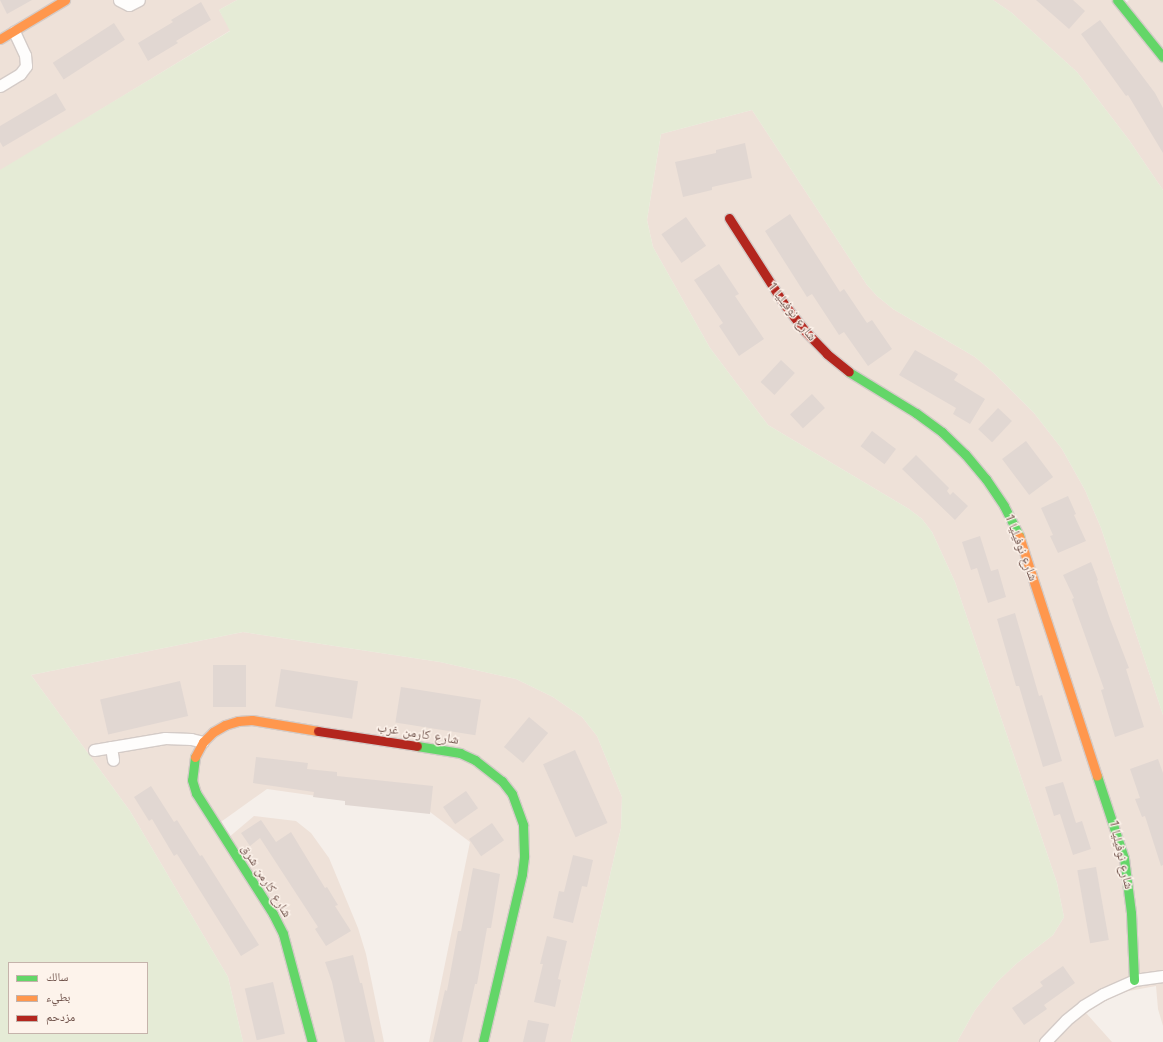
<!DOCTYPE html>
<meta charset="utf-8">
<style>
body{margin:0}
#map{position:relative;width:1163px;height:1042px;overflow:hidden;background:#f5efea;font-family:"Work Sans","Noto Naskh Arabic",sans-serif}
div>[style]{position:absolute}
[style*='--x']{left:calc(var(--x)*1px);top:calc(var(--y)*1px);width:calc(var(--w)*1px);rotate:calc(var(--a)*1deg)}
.residential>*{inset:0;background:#eee1d8}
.green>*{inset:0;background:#e5ebd6}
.building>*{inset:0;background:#e1d7d2;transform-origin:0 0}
.roads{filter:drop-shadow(1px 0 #d4cbc7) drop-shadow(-1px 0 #d4cbc7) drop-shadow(0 1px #d4cbc7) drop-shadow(0 -1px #d4cbc7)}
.street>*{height:11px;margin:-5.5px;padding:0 5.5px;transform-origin:5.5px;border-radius:5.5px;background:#fefdfc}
.fast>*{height:9px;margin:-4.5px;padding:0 4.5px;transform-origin:4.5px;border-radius:4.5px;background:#63d668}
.slow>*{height:9px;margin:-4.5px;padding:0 4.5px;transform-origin:4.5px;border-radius:4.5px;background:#ff974d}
.jam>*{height:9px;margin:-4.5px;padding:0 4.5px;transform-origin:4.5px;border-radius:4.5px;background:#b3261e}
span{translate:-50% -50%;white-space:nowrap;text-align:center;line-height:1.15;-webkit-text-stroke:3px #fdf3eb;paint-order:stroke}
.street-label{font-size:13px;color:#71544c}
.legend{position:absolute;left:8px;top:962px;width:140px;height:72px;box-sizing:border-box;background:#fdf3eb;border:1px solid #c5b3ab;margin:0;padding:5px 7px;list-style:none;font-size:12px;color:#71544c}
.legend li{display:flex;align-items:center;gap:8px;height:20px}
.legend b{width:20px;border:1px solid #c5b3ab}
</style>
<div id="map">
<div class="residential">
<i style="clip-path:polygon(0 0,237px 0,219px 10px,231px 30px,0 171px)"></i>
<i style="clip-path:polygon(993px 0,1122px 0,1125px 4px,1129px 0,1163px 0,1163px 190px,1129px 140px,1077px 72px,1012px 13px)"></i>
<i style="clip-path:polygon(752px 110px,867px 285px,877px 296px,893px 309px,975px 357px,994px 373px,1034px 413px,1062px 449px,1085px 490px,1101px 528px,1163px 715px,1163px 1026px,1158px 1009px,1156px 986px,1118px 993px,1086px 1013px,1112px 1042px,957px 1042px,975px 1010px,997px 982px,1016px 964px,1053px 935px,1064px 917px,1057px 883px,955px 582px,932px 532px,922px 519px,909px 509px,768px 425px,710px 348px,653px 247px,647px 220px,661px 134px)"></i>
<i style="clip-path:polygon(243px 632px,440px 662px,516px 679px,553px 697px,582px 717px,597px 736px,622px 797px,621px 828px,571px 1042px,429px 1042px,470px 842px,430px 812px,267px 789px,218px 824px,228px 838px,254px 816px,296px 821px,311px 833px,329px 858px,358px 928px,366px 954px,384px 1042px,243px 1042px,228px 977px,130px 811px,31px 675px)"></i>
</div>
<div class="green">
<i style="clip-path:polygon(evenodd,237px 0,993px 0,1012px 13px,1077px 72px,1129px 140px,1163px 190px,1163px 715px,1101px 528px,1085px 490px,1062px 449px,1034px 413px,994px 373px,975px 357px,893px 309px,877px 296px,867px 285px,752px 110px,661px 134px,647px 220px,653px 247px,710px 348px,768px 425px,909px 509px,922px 519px,932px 532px,955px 582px,1057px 883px,1064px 917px,1053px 935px,1016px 964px,997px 982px,975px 1010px,957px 1042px,571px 1042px,621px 828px,622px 797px,597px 736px,582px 717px,553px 697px,516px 679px,440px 662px,243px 632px,31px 675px,130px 811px,228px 977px,243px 1042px,0 1042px,0 170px,230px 31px,219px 10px,237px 0,9px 963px,147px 963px,147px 1033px,9px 1033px,9px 963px)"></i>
</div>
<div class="building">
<i style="clip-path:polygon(0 0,32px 0,7px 14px)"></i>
<i style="clip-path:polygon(1036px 0,1073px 0,1085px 11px,1069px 29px)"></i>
<i style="clip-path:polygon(201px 2px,211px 20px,176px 41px,178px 43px,148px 61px,138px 43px,173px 22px,171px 20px)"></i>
<i style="clip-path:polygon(1100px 20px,1155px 93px,1163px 108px,1163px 153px,1128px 95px,1126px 96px,1081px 34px)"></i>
<i style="left:114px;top:23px;width:20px;height:73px;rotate:57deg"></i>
<i style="clip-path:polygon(56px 93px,66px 110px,3px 147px,0 142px,0 126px)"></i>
<i style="clip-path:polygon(745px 143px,752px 178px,712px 187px,712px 190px,683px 197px,675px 162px,716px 153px,716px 150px)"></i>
<i style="clip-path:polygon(790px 214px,840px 292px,844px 289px,867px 323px,872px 320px,892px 349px,868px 366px,844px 332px,839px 335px,812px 294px,807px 297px,765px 231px)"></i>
<i style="left:686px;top:217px;width:35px;height:30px;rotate:55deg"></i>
<i style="clip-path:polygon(719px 264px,739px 294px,735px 296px,764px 339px,739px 356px,719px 326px,723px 323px,694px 280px)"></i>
<i style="clip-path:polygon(915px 350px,958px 374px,954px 380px,985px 399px,970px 424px,953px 414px,956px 408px,899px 375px)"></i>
<i style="left:781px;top:360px;width:19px;height:30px;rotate:43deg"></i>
<i style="left:812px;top:394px;width:19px;height:30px;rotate:47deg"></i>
<i style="left:998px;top:408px;width:19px;height:29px;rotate:43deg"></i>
<i style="left:872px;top:431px;width:30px;height:19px;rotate:37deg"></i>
<i style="left:1026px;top:441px;width:45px;height:30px;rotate:53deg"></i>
<i style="clip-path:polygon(916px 455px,949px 488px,947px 491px,950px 495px,953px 492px,968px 506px,955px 520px,902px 469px)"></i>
<i style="clip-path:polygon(1068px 496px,1076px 514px,1074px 515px,1086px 541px,1058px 553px,1050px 536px,1053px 535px,1041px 508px)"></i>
<i style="clip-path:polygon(980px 536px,991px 571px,998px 569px,1006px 597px,988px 603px,977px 568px,971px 570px,962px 542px)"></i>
<i style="clip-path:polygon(1091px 562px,1098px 580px,1097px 581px,1110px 619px,1129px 668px,1126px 669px,1144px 727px,1115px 737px,1101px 690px,1104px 689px,1072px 599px,1074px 598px,1063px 575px)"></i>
<i style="clip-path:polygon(1015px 613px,1039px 696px,1042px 695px,1062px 761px,1043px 767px,1019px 686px,1016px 686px,997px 619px)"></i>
<i style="left:213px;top:665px;width:33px;height:42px"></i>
<i style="left:281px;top:669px;width:78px;height:38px;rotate:9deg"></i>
<i style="left:180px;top:681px;width:36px;height:82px;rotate:77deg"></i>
<i style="left:401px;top:687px;width:81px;height:36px;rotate:9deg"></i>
<i style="left:529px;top:717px;width:25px;height:39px;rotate:40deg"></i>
<i style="left:575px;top:750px;width:80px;height:35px;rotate:66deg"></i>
<i style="clip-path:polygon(256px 757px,308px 763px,307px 769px,337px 772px,337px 776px,433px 786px,430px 814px,345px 805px,345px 801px,313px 797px,314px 792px,253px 783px)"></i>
<i style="clip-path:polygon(1158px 759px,1163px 773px,1163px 865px,1161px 866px,1145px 816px,1142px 817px,1135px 799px,1140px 798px,1130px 769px)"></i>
<i style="clip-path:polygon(1063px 782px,1076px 823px,1082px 821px,1091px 849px,1073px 855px,1060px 814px,1054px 816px,1045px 787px)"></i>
<i style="clip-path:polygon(151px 786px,174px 822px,177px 820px,200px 856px,202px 855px,259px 945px,241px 956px,177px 854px,174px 856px,152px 819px,149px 821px,134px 797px)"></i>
<i style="left:466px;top:791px;width:21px;height:28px;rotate:55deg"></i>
<i style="clip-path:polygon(261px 820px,276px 842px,291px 832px,325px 888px,327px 887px,338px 905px,335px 906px,351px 931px,326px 946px,315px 929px,318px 927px,260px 838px,250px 846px,241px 833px)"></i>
<i style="left:492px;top:823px;width:21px;height:28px;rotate:55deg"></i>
<i style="clip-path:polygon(573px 855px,593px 860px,587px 887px,582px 886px,573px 923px,553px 918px,559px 891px,564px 892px)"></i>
<i style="left:1096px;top:867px;width:74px;height:19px;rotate:80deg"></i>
<i style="clip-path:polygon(473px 868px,500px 874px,491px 928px,487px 928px,477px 984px,475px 984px,462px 1042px,433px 1042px,445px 990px,447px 991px,458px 931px,461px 931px)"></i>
<i style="clip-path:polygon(547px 936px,567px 941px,558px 979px,561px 980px,555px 1007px,534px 1002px,543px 964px,540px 964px)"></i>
<i style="clip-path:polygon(353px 955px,360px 983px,362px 983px,375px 1042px,345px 1042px,332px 982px,325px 962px)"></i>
<i style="clip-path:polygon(1063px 966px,1075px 983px,1044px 1005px,1047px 1009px,1024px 1025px,1012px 1008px,1043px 986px,1040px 982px)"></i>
<i style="left:273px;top:982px;width:53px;height:29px;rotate:77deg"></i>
<i style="clip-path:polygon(528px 1020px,549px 1024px,545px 1042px,523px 1042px)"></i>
</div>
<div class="roads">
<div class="street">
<i style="--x:119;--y:0;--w:11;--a:27"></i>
<i style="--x:129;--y:5;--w:11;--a:-27"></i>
<i style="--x:0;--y:86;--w:23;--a:-31"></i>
<i style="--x:20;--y:74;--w:10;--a:-53"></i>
<i style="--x:26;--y:66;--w:11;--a:-95"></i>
<i style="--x:25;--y:55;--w:26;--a:-115"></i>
<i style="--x:111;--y:747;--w:13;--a:81"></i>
<i style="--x:94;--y:750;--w:72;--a:-9.6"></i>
<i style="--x:165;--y:738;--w:26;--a:2"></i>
<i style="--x:191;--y:739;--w:12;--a:14"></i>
<i style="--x:1045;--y:1042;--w:30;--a:-46"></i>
<i style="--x:1066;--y:1020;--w:22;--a:-39"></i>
<i style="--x:1083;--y:1006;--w:23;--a:-31"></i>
<i style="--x:1103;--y:994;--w:34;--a:-24"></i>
<i style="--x:1134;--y:980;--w:29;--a:-8"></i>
</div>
<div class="fast">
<i style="--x:1117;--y:0;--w:73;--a:51.1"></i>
<i style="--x:849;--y:372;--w:79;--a:31.5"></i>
<i style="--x:916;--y:413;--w:32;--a:36"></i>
<i style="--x:942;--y:432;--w:32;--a:44"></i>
<i style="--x:965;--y:454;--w:33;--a:50"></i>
<i style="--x:986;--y:479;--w:32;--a:56"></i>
<i style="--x:1004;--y:506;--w:34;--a:63"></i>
<i style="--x:417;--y:746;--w:44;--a:9.2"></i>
<i style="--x:460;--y:753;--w:17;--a:25"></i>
<i style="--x:475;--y:760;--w:34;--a:38"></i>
<i style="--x:502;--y:781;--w:16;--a:52"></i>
<i style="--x:512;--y:794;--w:33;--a:70"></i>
<i style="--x:523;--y:825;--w:32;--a:88"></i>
<i style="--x:524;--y:857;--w:17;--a:97"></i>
<i style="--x:522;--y:874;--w:172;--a:103.1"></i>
<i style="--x:195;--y:757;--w:23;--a:97"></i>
<i style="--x:192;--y:780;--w:14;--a:73"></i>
<i style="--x:196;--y:793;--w:143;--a:57.5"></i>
<i style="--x:273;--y:914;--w:22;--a:63"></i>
<i style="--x:283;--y:934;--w:112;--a:75"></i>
<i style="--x:1097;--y:776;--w:86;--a:71.8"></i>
<i style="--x:1124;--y:858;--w:55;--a:82.7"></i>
<i style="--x:1131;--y:913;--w:67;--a:87.4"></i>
</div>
<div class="slow">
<i style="--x:0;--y:39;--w:76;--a:-31"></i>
<i style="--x:1019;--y:536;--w:252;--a:72"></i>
<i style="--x:195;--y:757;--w:17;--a:-62"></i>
<i style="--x:203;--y:742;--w:14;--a:-45"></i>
<i style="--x:213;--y:732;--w:14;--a:-30"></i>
<i style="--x:225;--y:725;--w:14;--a:-17"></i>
<i style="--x:238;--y:721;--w:14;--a:-4"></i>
<i style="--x:252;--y:720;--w:67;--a:9.5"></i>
</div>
<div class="jam">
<i style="--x:729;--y:218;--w:102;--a:57.4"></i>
<i style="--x:784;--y:304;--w:33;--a:52"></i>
<i style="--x:804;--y:330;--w:33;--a:46"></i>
<i style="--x:827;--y:354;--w:28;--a:39"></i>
<i style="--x:318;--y:731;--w:100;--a:8.6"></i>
</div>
</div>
<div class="street-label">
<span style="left:792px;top:312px;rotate:52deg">شارع نوفيليا 1</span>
<span style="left:1021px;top:548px;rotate:69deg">شارع نوفيليا 1</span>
<span style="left:418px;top:734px;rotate:9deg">شارع كارمن غرب</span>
<span style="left:1121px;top:855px;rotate:77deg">شارع نوفيليا 1</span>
<span style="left:266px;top:881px;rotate:58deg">شارع كارمن شرق</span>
</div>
<ul class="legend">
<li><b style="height:5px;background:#63d668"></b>سالك</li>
<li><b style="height:5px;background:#ff974d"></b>بطيء</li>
<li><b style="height:5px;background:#b3261e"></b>مزدحم</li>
</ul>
</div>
